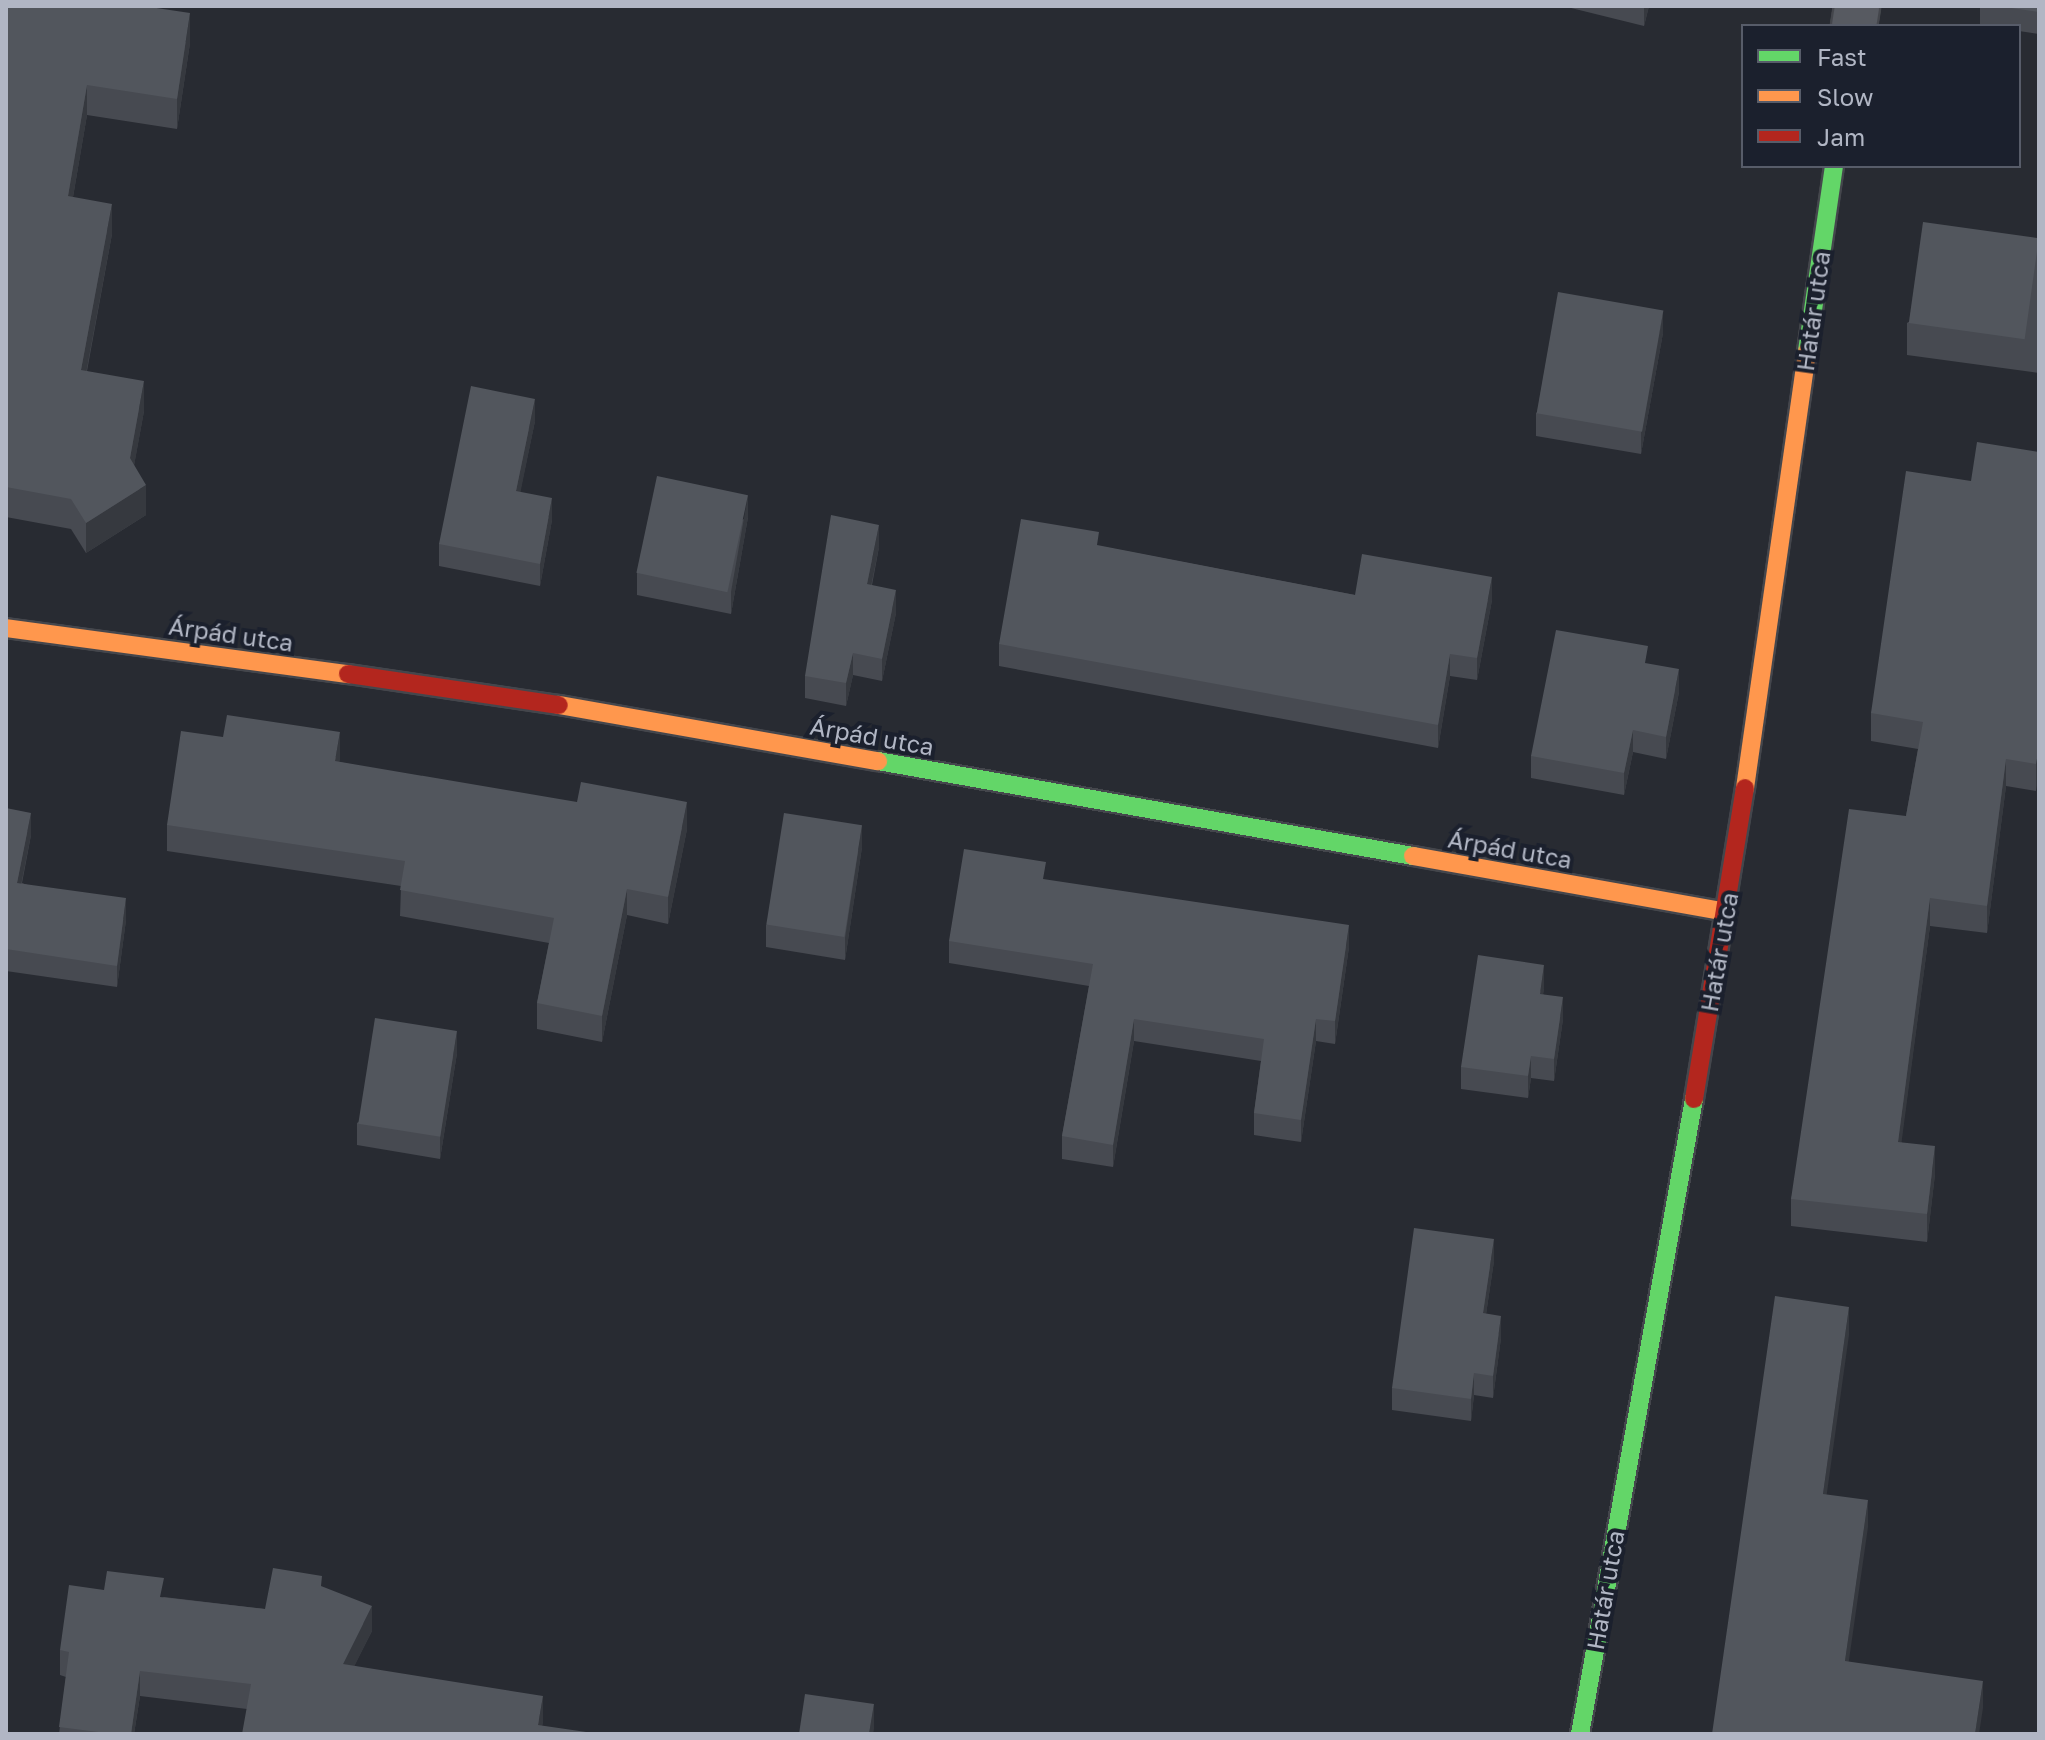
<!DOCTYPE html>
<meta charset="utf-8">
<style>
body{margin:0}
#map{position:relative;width:2045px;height:1740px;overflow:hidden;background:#282b32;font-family:"Golos Text",sans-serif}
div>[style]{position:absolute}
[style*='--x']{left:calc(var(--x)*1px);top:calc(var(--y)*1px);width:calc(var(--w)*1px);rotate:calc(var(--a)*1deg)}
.roads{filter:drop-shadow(2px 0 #44464c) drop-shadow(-2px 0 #44464c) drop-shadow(0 2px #44464c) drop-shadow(0 -2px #44464c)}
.street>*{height:44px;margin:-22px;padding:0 22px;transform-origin:22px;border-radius:22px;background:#575a61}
.fast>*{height:18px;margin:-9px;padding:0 9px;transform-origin:9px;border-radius:9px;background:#63d668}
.slow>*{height:18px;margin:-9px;padding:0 9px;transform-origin:9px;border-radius:9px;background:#ff974d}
.jam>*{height:18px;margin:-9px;padding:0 9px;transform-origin:9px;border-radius:9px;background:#b3261e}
.wall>*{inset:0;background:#474a51}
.shaded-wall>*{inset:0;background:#36393f}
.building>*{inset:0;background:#52565d;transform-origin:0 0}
span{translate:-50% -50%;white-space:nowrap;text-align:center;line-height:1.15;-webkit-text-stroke:8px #1b202d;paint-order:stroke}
.street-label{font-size:24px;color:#b1b6c4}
.frame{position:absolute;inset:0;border:8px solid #b1b6c4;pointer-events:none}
.legend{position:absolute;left:1741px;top:24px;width:280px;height:144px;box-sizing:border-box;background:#1b202d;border:2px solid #575c69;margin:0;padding:10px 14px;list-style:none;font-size:24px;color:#b1b6c4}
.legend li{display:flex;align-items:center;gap:16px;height:40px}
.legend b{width:40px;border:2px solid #575c69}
</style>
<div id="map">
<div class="roads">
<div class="street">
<i style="--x:1854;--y:26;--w:20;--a:-81"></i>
</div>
<div class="fast">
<i style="--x:1807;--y:351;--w:187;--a:-81.7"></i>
<i style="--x:878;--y:761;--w:543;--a:10.07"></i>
<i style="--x:1580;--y:1734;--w:645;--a:-79.82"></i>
</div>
<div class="slow">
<i style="--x:6;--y:628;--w:345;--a:7.7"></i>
<i style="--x:559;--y:705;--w:324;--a:10"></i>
<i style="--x:1745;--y:788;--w:441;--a:-81.9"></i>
<i style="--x:1413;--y:856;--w:319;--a:10.1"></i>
</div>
<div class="jam">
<i style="--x:348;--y:674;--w:213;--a:8.4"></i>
<i style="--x:1694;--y:1099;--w:315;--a:-80.7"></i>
</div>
</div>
<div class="wall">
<i style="clip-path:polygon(6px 6px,190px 43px,177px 129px,87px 115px,73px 197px,112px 234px,87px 371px,144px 411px,134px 465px,146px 515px,86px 553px,71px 529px,6px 517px)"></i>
<i style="clip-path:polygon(1563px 6px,1649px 6px,1644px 26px)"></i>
<i style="clip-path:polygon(1980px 6px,2039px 6px,2039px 34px,2019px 31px,2019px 26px,1980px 26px)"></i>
<i style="clip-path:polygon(2039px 239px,2039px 373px,1907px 355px,1907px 323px)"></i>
<i style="clip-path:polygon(1663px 333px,1641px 454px,1536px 436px,1536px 413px)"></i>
<i style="clip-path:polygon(535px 421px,520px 492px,552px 520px,540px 586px,439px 566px,439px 544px)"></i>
<i style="clip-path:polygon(2039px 452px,2036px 791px,2006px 786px,1987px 933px,1930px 926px,1901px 1142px,1935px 1174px,1927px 1242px,1791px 1226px,1791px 1199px,1906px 816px,1918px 749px,1871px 741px,1871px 713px,1971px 481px)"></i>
<i style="clip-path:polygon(748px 517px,731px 614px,637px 595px,637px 573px)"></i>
<i style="clip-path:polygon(1099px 546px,1355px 595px,1492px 600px,1477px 680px,1450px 676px,1438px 748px,999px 666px,999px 644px)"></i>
<i style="clip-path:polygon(879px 547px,872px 585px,896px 613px,882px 681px,853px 675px,846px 706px,805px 698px,805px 676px)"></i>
<i style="clip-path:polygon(1648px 664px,1679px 692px,1666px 759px,1633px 752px,1624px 795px,1531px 778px,1531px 756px)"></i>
<i style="clip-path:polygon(223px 737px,340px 758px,339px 762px,687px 829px,668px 924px,627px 915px,602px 1042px,537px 1029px,537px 1003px,549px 943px,400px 916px,401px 886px,167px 851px,167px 825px)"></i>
<i style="clip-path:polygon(6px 808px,31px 835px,22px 883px,126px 920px,117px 987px,6px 971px)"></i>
<i style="clip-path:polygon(862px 847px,845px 960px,766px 947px,766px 925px)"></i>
<i style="clip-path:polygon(1046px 880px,1349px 947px,1335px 1044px,1316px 1041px,1301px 1142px,1254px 1135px,1254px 1113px,1261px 1061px,1134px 1041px,1113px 1167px,1062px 1159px,1062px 1136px,1089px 986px,949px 963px,949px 941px)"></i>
<i style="clip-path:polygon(1544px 988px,1543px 994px,1563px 1019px,1554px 1081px,1531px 1078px,1528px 1098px,1461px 1089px,1461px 1067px)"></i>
<i style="clip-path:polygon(457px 1053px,440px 1159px,357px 1145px,357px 1123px)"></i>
<i style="clip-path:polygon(1494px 1261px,1486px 1314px,1501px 1338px,1493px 1398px,1474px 1395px,1471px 1421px,1392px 1410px,1392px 1388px)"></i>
<i style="clip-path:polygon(322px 1587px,372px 1631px,354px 1666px,543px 1721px,542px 1726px,247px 1709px,140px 1696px,134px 1734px,59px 1734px,66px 1677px,60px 1675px,60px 1650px,164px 1597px,265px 1609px)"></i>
</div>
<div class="shaded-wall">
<i style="clip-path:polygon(1644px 6px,1649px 6px,1644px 26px)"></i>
<i style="clip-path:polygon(190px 13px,190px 43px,177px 129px,177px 99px)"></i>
<i style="clip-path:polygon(87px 85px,87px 115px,68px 226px,68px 196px)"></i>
<i style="clip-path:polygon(112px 204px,112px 234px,81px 400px,81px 370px)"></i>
<i style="clip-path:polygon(1663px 311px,1663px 333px,1641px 454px,1641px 432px)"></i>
<i style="clip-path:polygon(144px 381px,144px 411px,130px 488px,130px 458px)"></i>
<i style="clip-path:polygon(535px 399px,535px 421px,516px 514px,516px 491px)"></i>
<i style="clip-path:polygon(146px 485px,146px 515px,86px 553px,86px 523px)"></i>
<i style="clip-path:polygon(748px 495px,748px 517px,731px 614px,731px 592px)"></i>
<i style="clip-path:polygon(552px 498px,552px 520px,540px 586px,540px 564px)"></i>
<i style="clip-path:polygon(879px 525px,879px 547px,867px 606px,867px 584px)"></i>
<i style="clip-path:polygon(1492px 577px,1492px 600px,1477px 680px,1477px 658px)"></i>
<i style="clip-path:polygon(896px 590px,896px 613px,882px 681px,882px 659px)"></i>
<i style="clip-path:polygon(853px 653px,853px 675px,846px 706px,846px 683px)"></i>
<i style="clip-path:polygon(1450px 654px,1450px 676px,1438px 748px,1438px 725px)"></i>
<i style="clip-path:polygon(1679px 669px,1679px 692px,1666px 759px,1666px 737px)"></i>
<i style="clip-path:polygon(1633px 730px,1633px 752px,1624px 795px,1624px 773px)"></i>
<i style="clip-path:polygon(340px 732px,340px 758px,335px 788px,335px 761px)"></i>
<i style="clip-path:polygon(2039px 748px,2039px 776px,2036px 791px,2036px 764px)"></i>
<i style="clip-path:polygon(2006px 759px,2006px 786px,1987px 933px,1987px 906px)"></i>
<i style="clip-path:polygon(687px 802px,687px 829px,668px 924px,668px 897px)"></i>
<i style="clip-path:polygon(31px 813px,31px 835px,17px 905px,17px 883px)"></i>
<i style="clip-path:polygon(862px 825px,862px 847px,845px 960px,845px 938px)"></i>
<i style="clip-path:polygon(627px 889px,627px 915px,602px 1042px,602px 1016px)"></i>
<i style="clip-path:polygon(126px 898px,126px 920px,117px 987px,117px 966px)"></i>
<i style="clip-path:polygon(1930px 898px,1930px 926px,1898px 1169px,1898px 1142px)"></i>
<i style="clip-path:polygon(1349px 925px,1349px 947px,1335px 1044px,1335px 1021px)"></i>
<i style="clip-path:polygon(1544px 965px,1544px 988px,1540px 1016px,1540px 994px)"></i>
<i style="clip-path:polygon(1563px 997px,1563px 1019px,1554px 1081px,1554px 1059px)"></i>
<i style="clip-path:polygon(1134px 1019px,1134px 1041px,1113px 1167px,1113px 1145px)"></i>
<i style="clip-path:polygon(1316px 1019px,1316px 1041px,1301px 1142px,1301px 1120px)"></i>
<i style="clip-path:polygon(457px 1031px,457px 1053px,440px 1159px,440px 1136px)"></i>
<i style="clip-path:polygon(1531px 1056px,1531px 1078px,1528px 1098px,1528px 1076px)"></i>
<i style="clip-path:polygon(1935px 1146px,1935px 1174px,1927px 1242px,1927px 1214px)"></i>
<i style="clip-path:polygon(1494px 1239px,1494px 1261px,1483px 1335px,1483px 1313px)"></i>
<i style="clip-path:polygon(1849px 1307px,1849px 1335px,1823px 1521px,1823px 1494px)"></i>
<i style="clip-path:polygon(1501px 1316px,1501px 1338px,1493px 1398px,1493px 1376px)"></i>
<i style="clip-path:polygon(1474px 1373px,1474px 1395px,1471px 1421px,1471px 1399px)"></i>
<i style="clip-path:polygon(1868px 1500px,1868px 1527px,1845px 1688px,1845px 1661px)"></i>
<i style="clip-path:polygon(372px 1606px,372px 1631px,343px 1689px,343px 1664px)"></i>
<i style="clip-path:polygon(140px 1671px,140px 1696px,134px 1734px,131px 1734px)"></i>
<i style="clip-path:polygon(1983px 1681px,1983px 1708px,1979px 1734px,1975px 1734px)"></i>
<i style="clip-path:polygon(543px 1696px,543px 1721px,541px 1734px,538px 1725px)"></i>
<i style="clip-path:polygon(874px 1704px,874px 1729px,873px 1734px,869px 1734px)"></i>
</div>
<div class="building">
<i style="clip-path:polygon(6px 6px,143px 6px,190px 13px,177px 99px,87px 85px,68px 196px,112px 204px,81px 370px,144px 381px,130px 458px,146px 485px,86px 523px,71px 499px,6px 487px)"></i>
<i style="clip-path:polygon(1997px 6px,2039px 6px,2039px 12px)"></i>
<i style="left:1923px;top:222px;width:117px;height:102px;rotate:8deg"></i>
<i style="left:1558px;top:292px;width:107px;height:123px;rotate:10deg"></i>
<i style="clip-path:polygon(471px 386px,535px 399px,516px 491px,552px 498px,540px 564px,439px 544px)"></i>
<i style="clip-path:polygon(1977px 442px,2039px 452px,2039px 616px,2037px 632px,2039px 633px,2039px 748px,2036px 764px,2006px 759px,1987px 906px,1930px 898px,1898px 1142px,1935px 1146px,1927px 1214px,1791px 1199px,1849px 809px,1906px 816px,1923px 722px,1871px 713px,1906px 471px,1971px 481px)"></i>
<i style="left:657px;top:476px;width:93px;height:99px;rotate:12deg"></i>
<i style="clip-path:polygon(831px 515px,879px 525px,867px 584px,896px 590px,882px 659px,853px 653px,846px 683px,805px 676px)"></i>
<i style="clip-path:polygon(1021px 519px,1099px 532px,1097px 545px,1355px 595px,1362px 554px,1492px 577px,1477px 658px,1450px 654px,1438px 725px,999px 644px)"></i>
<i style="clip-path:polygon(1556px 630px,1648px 646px,1645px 663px,1679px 669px,1666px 737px,1633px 730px,1624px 773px,1531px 756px)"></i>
<i style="clip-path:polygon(227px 715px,340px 732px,335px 761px,577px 802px,581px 782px,687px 802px,668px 897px,627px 889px,602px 1016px,537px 1003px,554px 918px,400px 890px,405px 861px,167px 825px,181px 731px,223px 737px)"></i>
<i style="clip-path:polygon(6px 808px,31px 813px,17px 883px,126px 898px,117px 966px,6px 949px)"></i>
<i style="left:784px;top:813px;width:79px;height:113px;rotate:9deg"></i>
<i style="clip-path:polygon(964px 849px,1046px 862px,1043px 879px,1349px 925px,1335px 1021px,1316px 1019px,1301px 1120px,1254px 1113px,1264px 1039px,1134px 1019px,1113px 1145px,1062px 1136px,1093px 964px,949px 941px)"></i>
<i style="clip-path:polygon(1478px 955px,1544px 965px,1540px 994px,1563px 997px,1554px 1059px,1531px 1056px,1528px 1076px,1461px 1067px)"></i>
<i style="left:375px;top:1018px;width:83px;height:107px;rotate:9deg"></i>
<i style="clip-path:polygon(1414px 1228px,1494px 1239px,1483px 1313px,1501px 1316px,1493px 1376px,1474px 1373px,1471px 1399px,1392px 1388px)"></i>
<i style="clip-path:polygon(1775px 1296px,1849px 1307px,1823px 1494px,1868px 1500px,1845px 1661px,1983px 1681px,1975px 1734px,1712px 1734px)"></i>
<i style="clip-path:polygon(273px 1568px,322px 1576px,321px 1586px,372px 1606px,343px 1664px,543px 1696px,538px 1725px,600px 1734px,242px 1734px,251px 1684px,140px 1671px,131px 1734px,114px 1734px,59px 1727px,69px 1652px,60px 1650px,69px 1585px,104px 1590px,107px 1571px,164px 1578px,160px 1597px,265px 1609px)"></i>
<i style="clip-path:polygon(805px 1694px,874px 1704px,869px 1734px,799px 1734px)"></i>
</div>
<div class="street-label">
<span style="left:1813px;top:311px;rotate:-82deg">Határ utca</span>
<span style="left:231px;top:634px;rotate:8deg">Árpád utca</span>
<span style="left:872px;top:736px;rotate:10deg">Árpád utca</span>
<span style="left:1510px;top:849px;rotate:10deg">Árpád utca</span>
<span style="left:1719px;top:952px;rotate:-80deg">Határ utca</span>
<span style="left:1605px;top:1590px;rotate:-80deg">Határ utca</span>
</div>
<div class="frame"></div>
<ul class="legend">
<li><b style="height:10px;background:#63d668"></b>Fast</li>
<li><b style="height:10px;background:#ff974d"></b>Slow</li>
<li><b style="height:10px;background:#b3261e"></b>Jam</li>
</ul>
</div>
